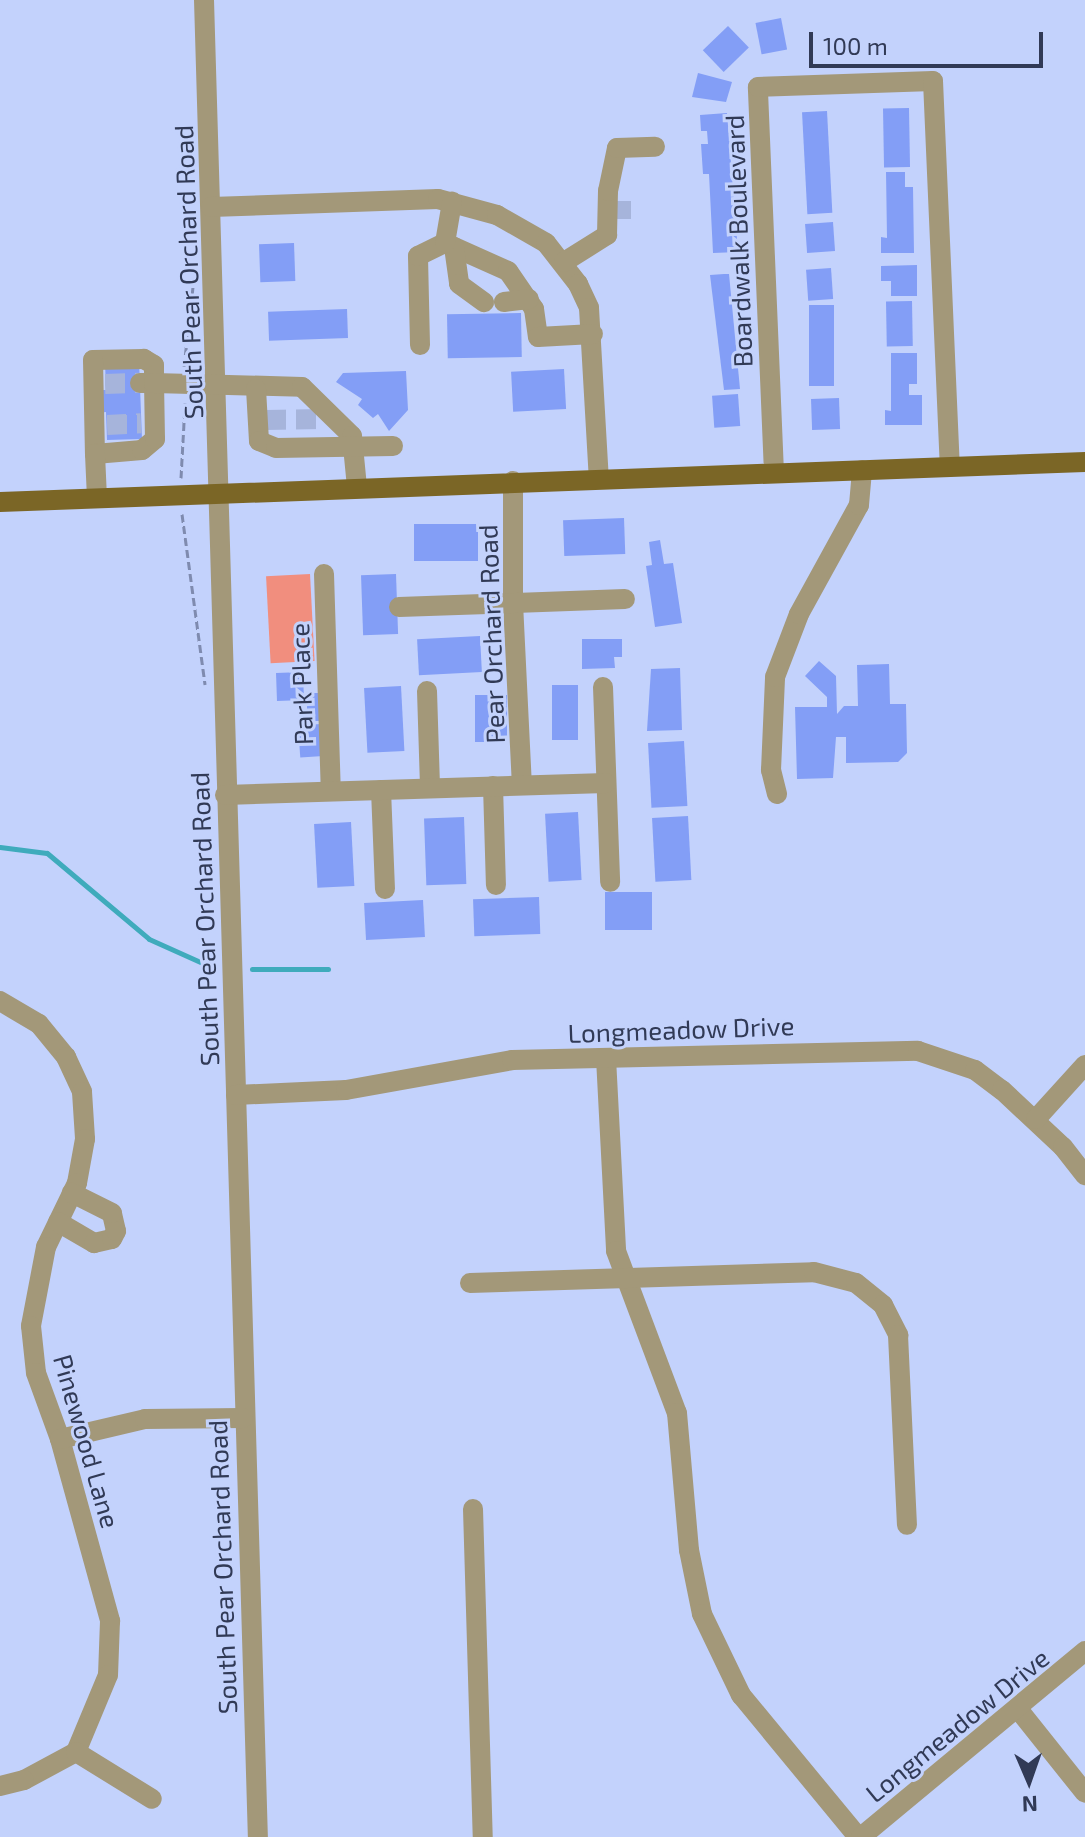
<!DOCTYPE html>
<style>
body{margin:0}
#map{position:relative;width:1085px;height:1837px;overflow:hidden;background:#c3d2fc;font-family:"Exo 2",sans-serif}
div>[style]{position:absolute}
[style*='--x']{left:calc(var(--x)*1px);top:calc(var(--y)*1px);width:calc(var(--w)*1px);rotate:calc(var(--a)*1deg)}
.green>*{inset:0;background:#f18e7e;transform-origin:0 0}
.stream>*{height:5px;margin:-2.5px;padding:0 2.5px;transform-origin:2.5px;border-radius:2.5px;background:#3fabbc}
.building>*{inset:0;background:#839ef6;transform-origin:0 0}
.minor-tunnel>*{height:20px;margin-top:-10px;transform-origin:0;background:repeating-linear-gradient(90deg,#a6b4db 0 20px,transparent 0 30px)}
.path>*{height:3px;margin-top:-1.5px;transform-origin:0;background:repeating-linear-gradient(90deg,#7f8baf 0 8px,transparent 0 12px)}
.minor>*{height:20px;margin:-10px;padding:0 10px;transform-origin:10px;border-radius:10px;background:#a39879}
.major>*{height:20px;margin:-10px;padding:0 10px;transform-origin:10px;border-radius:10px;background:#7b6626}
span{translate:-50% -50%;white-space:nowrap;text-align:center;line-height:1.15;-webkit-text-stroke:6px #c3d2fc;paint-order:stroke}
.street-label{font-size:26px;color:#313a56}
.north{position:absolute;left:989px;top:1741px;width:80px;height:80px;-webkit-text-stroke:6px #c3d2fc;paint-order:stroke;rotate:178deg;font-size:22px;font-weight:700;line-height:32px;text-align:center;color:#313a56}
.north::after{content:'';display:block;margin:auto;width:28px;height:36px;background:#313a56;clip-path:polygon(50% 0,100% 100%,50% 72%,0 100%)}
.scale{position:absolute;left:809px;top:32px;width:234px;height:36px;box-sizing:border-box;border:4px solid #313a56;border-top:0;padding-left:10px;font-size:24px;line-height:28px;white-space:nowrap;color:#313a56;-webkit-text-stroke:6px #c3d2fc;paint-order:stroke}
</style>
<div id="map">
<div class="green">
<i style="left:310px;top:574px;width:87px;height:44px;rotate:87deg"></i>
</div>
<div class="stream">
<i style="--x:0;--y:847;--w:47;--a:7.3"></i>
<i style="--x:47;--y:853;--w:133;--a:40.1"></i>
<i style="--x:149;--y:939;--w:66;--a:24.2"></i>
<i style="--x:252;--y:969;--w:76;--a:0"></i>
</div>
<div class="building">
<i style="left:781px;top:18px;width:32px;height:26px;rotate:79deg"></i>
<i style="left:728px;top:26px;width:30px;height:35px;rotate:46deg"></i>
<i style="clip-path:polygon(698px 73px,732px 82px,726px 102px,692px 97px)"></i>
<i style="left:909px;top:108px;width:59px;height:26px;rotate:89deg"></i>
<i style="left:827px;top:111px;width:102px;height:25px;rotate:87deg"></i>
<i style="clip-path:polygon(727px 113px,738px 252px,713px 253px,709px 174px,703px 174px,701px 144px,708px 144px,707px 131px,701px 131px,700px 115px)"></i>
<i style="clip-path:polygon(886px 172px,905px 172px,905px 187px,913px 187px,914px 253px,881px 253px,881px 237px,887px 238px)"></i>
<i style="left:833px;top:222px;width:29px;height:28px;rotate:86deg"></i>
<i style="left:294px;top:243px;width:38px;height:35px;rotate:88deg"></i>
<i style="clip-path:polygon(917px 265px,917px 296px,891px 296px,891px 281px,881px 281px,881px 266px)"></i>
<i style="left:831px;top:268px;width:31px;height:25px;rotate:86deg"></i>
<i style="clip-path:polygon(724px 274px,729px 274px,740px 389px,724px 390px,710px 275px)"></i>
<i style="left:912px;top:301px;width:45px;height:26px;rotate:89deg"></i>
<i style="left:809px;top:305px;width:25px;height:81px"></i>
<i style="left:347px;top:309px;width:29px;height:79px;rotate:88deg"></i>
<i style="left:521px;top:313px;width:44px;height:74px;rotate:89deg"></i>
<i style="clip-path:polygon(891px 353px,917px 353px,917px 384px,909px 384px,909px 395px,922px 395px,922px 425px,885px 425px,885px 410px,891px 411px)"></i>
<i style="clip-path:polygon(139px 361px,142px 439px,107px 440px,106px 412px,97px 413px,96px 390px,106px 390px,105px 362px)"></i>
<i style="left:564px;top:369px;width:40px;height:53px;rotate:87deg"></i>
<i style="clip-path:polygon(406px 371px,408px 410px,389px 431px,378px 414px,373px 418px,358px 405px,362px 399px,336px 382px,343px 373px)"></i>
<i style="left:738px;top:394px;width:32px;height:26px;rotate:86deg"></i>
<i style="left:839px;top:398px;width:31px;height:28px;rotate:88deg"></i>
<i style="left:624px;top:518px;width:36px;height:61px;rotate:88deg"></i>
<i style="left:478px;top:524px;width:37px;height:64px;rotate:90deg"></i>
<i style="clip-path:polygon(660px 540px,664px 564px,673px 563px,682px 623px,655px 627px,646px 566px,652px 565px,649px 542px)"></i>
<i style="left:396px;top:574px;width:60px;height:35px;rotate:88deg"></i>
<i style="left:480px;top:636px;width:36px;height:63px;rotate:87deg"></i>
<i style="clip-path:polygon(582px 639px,622px 639px,622px 657px,614px 657px,615px 668px,582px 669px)"></i>
<i style="clip-path:polygon(819px 661px,836px 676px,837px 714px,844px 706px,858px 706px,857px 665px,889px 664px,890px 704px,906px 704px,907px 753px,898px 762px,846px 763px,846px 737px,836px 737px,833px 778px,797px 779px,795px 707px,827px 707px,827px 697px,805px 676px)"></i>
<i style="clip-path:polygon(680px 668px,682px 730px,647px 731px,651px 669px)"></i>
<i style="left:303px;top:672px;width:28px;height:27px;rotate:88deg"></i>
<i style="left:552px;top:685px;width:26px;height:55px"></i>
<i style="left:401px;top:686px;width:65px;height:37px;rotate:87deg"></i>
<i style="left:307px;top:693px;width:14px;height:28px"></i>
<i style="left:475px;top:695px;width:32px;height:47px"></i>
<i style="left:321px;top:724px;width:32px;height:23px;rotate:86deg"></i>
<i style="left:684px;top:741px;width:65px;height:36px;rotate:87deg"></i>
<i style="left:578px;top:812px;width:68px;height:33px;rotate:87deg"></i>
<i style="left:688px;top:816px;width:64px;height:36px;rotate:87deg"></i>
<i style="left:464px;top:817px;width:67px;height:40px;rotate:88deg"></i>
<i style="left:351px;top:822px;width:64px;height:37px;rotate:87deg"></i>
<i style="left:605px;top:892px;width:47px;height:38px"></i>
<i style="left:539px;top:897px;width:37px;height:66px;rotate:88deg"></i>
<i style="left:423px;top:900px;width:37px;height:59px;rotate:87deg"></i>
</div>
<div class="minor-tunnel">
<i style="--x:621;--y:201;--w:18;--a:90"></i>
<i style="--x:105;--y:384;--w:35;--a:-2"></i>
<i style="--x:266;--y:420;--w:56;--a:-1"></i>
<i style="--x:107;--y:425;--w:34;--a:-3"></i>
</div>
<div class="path">
<i style="--x:184;--y:367;--w:81;--a:-83.6"></i>
<i style="--x:181;--y:478;--w:75;--a:-86.9"></i>
<i style="--x:182;--y:514;--w:172;--a:82.3"></i>
</div>
<div class="minor">
<i style="--x:204;--y:0;--w:1838;--a:88.32"></i>
<i style="--x:211;--y:207;--w:227;--a:-2"></i>
<i style="--x:438;--y:199;--w:61;--a:15.2"></i>
<i style="--x:497;--y:215;--w:56;--a:29.7"></i>
<i style="--x:546;--y:243;--w:52;--a:52"></i>
<i style="--x:578;--y:284;--w:26;--a:65"></i>
<i style="--x:589;--y:308;--w:171;--a:86.7"></i>
<i style="--x:445;--y:243;--w:69;--a:24"></i>
<i style="--x:508;--y:271;--w:46;--a:55.6"></i>
<i style="--x:534;--y:309;--w:28;--a:82"></i>
<i style="--x:538;--y:337;--w:55;--a:-3.1"></i>
<i style="--x:454;--y:247;--w:37;--a:82"></i>
<i style="--x:459;--y:284;--w:31;--a:36"></i>
<i style="--x:564;--y:262;--w:51;--a:-32.1"></i>
<i style="--x:607;--y:235;--w:44;--a:-88.7"></i>
<i style="--x:608;--y:191;--w:44;--a:-78.2"></i>
<i style="--x:617;--y:148;--w:38;--a:-2"></i>
<i style="--x:504;--y:302;--w:25;--a:-7"></i>
<i style="--x:420;--y:345;--w:89;--a:-91.3"></i>
<i style="--x:418;--y:256;--w:30;--a:-26"></i>
<i style="--x:445;--y:243;--w:42;--a:-80.3"></i>
<i style="--x:140;--y:383;--w:14;--a:0"></i>
<i style="--x:154;--y:383;--w:18;--a:-90"></i>
<i style="--x:154;--y:365;--w:12;--a:-149"></i>
<i style="--x:144;--y:359;--w:51;--a:178.9"></i>
<i style="--x:93;--y:360;--w:94;--a:88.8"></i>
<i style="--x:95;--y:454;--w:47;--a:-4.9"></i>
<i style="--x:142;--y:450;--w:17;--a:-40"></i>
<i style="--x:155;--y:439;--w:56;--a:-91"></i>
<i style="--x:154;--y:383;--w:148;--a:1.5"></i>
<i style="--x:302;--y:387;--w:70;--a:44.4"></i>
<i style="--x:352;--y:436;--w:51;--a:84.4"></i>
<i style="--x:256;--y:389;--w:52;--a:86.7"></i>
<i style="--x:259;--y:441;--w:18;--a:22"></i>
<i style="--x:276;--y:448;--w:117;--a:-1"></i>
<i style="--x:95;--y:454;--w:44;--a:87.4"></i>
<i style="--x:774;--y:473;--w:386;--a:-92.4"></i>
<i style="--x:758;--y:87;--w:175;--a:-2"></i>
<i style="--x:933;--y:81;--w:386;--a:87.5"></i>
<i style="--x:513;--y:481;--w:122;--a:90"></i>
<i style="--x:513;--y:603;--w:182;--a:87.2"></i>
<i style="--x:324;--y:574;--w:217;--a:88.2"></i>
<i style="--x:399;--y:607;--w:226;--a:-2"></i>
<i style="--x:603;--y:687;--w:195;--a:87.9"></i>
<i style="--x:427;--y:691;--w:97;--a:88.2"></i>
<i style="--x:493;--y:786;--w:99;--a:88.3"></i>
<i style="--x:381;--y:790;--w:99;--a:87.7"></i>
<i style="--x:777;--y:794;--w:25;--a:-104"></i>
<i style="--x:771;--y:770;--w:93;--a:-87.5"></i>
<i style="--x:775;--y:677;--w:67;--a:-69.1"></i>
<i style="--x:799;--y:614;--w:124;--a:-61.2"></i>
<i style="--x:859;--y:505;--w:35;--a:-85"></i>
<i style="--x:225;--y:795;--w:381;--a:-1.8"></i>
<i style="--x:0;--y:1001;--w:45;--a:30.5"></i>
<i style="--x:39;--y:1024;--w:43;--a:50.7"></i>
<i style="--x:66;--y:1057;--w:38;--a:65"></i>
<i style="--x:82;--y:1092;--w:47;--a:86.3"></i>
<i style="--x:85;--y:1139;--w:45;--a:100.3"></i>
<i style="--x:77;--y:1183;--w:71;--a:115.8"></i>
<i style="--x:46;--y:1247;--w:80;--a:100.8"></i>
<i style="--x:31;--y:1326;--w:47;--a:83.9"></i>
<i style="--x:36;--y:1373;--w:70;--a:70"></i>
<i style="--x:60;--y:1439;--w:189;--a:74.6"></i>
<i style="--x:110;--y:1621;--w:54;--a:92.1"></i>
<i style="--x:108;--y:1675;--w:83;--a:112.6"></i>
<i style="--x:76;--y:1752;--w:59;--a:151.7"></i>
<i style="--x:24;--y:1780;--w:25;--a:166"></i>
<i style="--x:606;--y:1058;--w:193;--a:87"></i>
<i style="--x:616;--y:1251;--w:173;--a:69.4"></i>
<i style="--x:677;--y:1413;--w:138;--a:85"></i>
<i style="--x:689;--y:1550;--w:65;--a:78.5"></i>
<i style="--x:702;--y:1614;--w:90;--a:64.3"></i>
<i style="--x:741;--y:1695;--w:184;--a:50.5"></i>
<i style="--x:236;--y:1095;--w:110;--a:-2.6"></i>
<i style="--x:346;--y:1090;--w:169;--a:-10.2"></i>
<i style="--x:512;--y:1060;--w:406;--a:-1.3"></i>
<i style="--x:918;--y:1051;--w:60;--a:18.4"></i>
<i style="--x:975;--y:1070;--w:34;--a:37"></i>
<i style="--x:1002;--y:1090;--w:83;--a:43.1"></i>
<i style="--x:1063;--y:1147;--w:36;--a:52"></i>
<i style="--x:1036;--y:1119;--w:73;--a:-47.8"></i>
<i style="--x:58;--y:1222;--w:42;--a:30.3"></i>
<i style="--x:94;--y:1243;--w:18;--a:-13"></i>
<i style="--x:112;--y:1239;--w:9;--a:-63"></i>
<i style="--x:116;--y:1231;--w:18;--a:-103"></i>
<i style="--x:112;--y:1213;--w:45;--a:-153.4"></i>
<i style="--x:470;--y:1283;--w:344;--a:-1.8"></i>
<i style="--x:814;--y:1272;--w:43;--a:14.7"></i>
<i style="--x:856;--y:1283;--w:35;--a:39"></i>
<i style="--x:883;--y:1305;--w:34;--a:63"></i>
<i style="--x:898;--y:1335;--w:190;--a:87.3"></i>
<i style="--x:60;--y:1439;--w:87;--a:-13.2"></i>
<i style="--x:145;--y:1419;--w:98;--a:-0.6"></i>
<i style="--x:473;--y:1509;--w:328;--a:88.3"></i>
<i style="--x:1018;--y:1709;--w:107;--a:51.4"></i>
<i style="--x:76;--y:1752;--w:89;--a:31.7"></i>
<i style="--x:861;--y:1837;--w:291;--a:-39.7"></i>
</div>
<div class="major">
<i style="--x:0;--y:502;--w:1086;--a:-2.11"></i>
</div>
<div class="street-label">
<span style="left:738px;top:241px;rotate:-92deg">Boardwalk Boulevard</span>
<span style="left:188px;top:272px;rotate:-92deg">South Pear Orchard Road</span>
<span style="left:491px;top:634px;rotate:-92deg">Pear Orchard Road</span>
<span style="left:301px;top:684px;rotate:-92deg">Park Place</span>
<span style="left:204px;top:919px;rotate:-92deg">South Pear Orchard Road</span>
<span style="left:681px;top:1029px;rotate:-2deg">Longmeadow Drive</span>
<span style="left:87px;top:1441px;rotate:74deg">Pinewood Lane</span>
<span style="left:222px;top:1567px;rotate:-92deg">South Pear Orchard Road</span>
<span style="left:957px;top:1725px;rotate:-39deg">Longmeadow Drive</span>
</div>
<div class="north">N</div>
<div class="scale">100 m</div>
</div>
